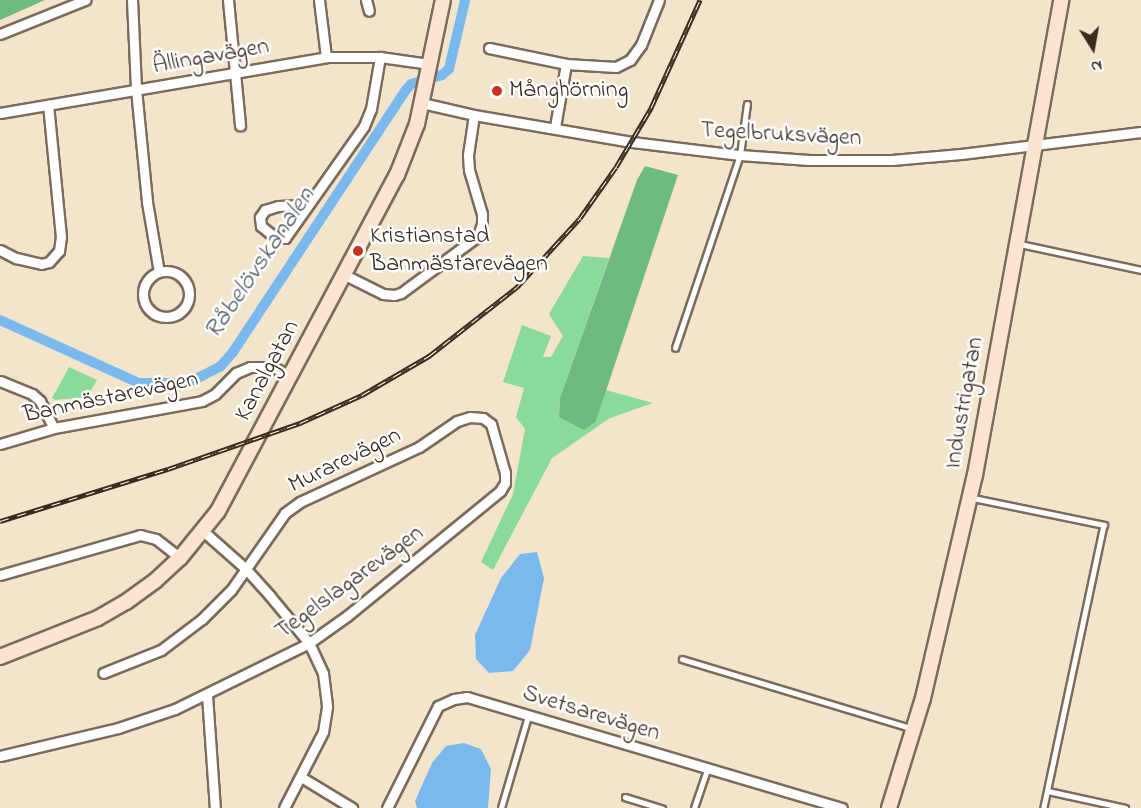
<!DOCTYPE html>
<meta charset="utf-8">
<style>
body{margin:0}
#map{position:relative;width:1141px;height:808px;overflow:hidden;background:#f3e5cc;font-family:"Indie Flower",sans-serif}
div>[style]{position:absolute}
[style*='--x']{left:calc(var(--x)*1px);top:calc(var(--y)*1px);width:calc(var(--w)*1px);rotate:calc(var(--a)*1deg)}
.green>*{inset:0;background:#8ada9a}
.forest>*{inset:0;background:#6fba82}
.water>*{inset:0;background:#79b9ed}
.canal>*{height:10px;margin:-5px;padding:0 5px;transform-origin:5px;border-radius:5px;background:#79b9ed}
.roads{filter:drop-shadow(2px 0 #7b6b5b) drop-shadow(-2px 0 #7b6b5b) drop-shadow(0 2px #7b6b5b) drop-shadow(0 -2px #7b6b5b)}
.lane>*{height:4.5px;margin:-2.25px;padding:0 2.25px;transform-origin:2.25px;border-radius:2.25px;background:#fff}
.street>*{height:9px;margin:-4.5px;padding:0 4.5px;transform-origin:4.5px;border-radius:4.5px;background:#fff}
.street>.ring{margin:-4.5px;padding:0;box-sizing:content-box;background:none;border:9px solid #fff;border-radius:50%}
.secondary>*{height:14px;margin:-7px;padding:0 7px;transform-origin:7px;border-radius:7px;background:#fce5d0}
.rail>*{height:5px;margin-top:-2.5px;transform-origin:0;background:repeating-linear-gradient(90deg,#fff 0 9px,#3b2a1e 0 18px);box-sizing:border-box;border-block:2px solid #3b2a1e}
.dots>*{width:16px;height:16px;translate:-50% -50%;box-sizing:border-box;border:3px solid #fff;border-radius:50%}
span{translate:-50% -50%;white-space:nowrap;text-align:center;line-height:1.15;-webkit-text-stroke:5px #fff;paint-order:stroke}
.street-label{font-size:24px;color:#3b2a1e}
.poi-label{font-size:24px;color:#3b2a1e}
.left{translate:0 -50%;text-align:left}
.water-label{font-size:26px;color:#515c66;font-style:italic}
.north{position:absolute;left:1063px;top:18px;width:60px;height:60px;-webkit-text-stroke:4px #fff;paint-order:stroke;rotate:169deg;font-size:16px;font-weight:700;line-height:24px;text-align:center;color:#3b2a1e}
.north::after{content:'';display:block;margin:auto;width:21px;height:27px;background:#3b2a1e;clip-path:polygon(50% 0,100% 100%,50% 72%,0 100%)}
</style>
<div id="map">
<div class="green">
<i style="clip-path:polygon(583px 256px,609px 258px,560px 398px,559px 417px,596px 421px,606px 390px,653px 403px,610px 418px,552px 458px,493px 570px,481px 562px,513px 494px,525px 429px,516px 417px,524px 388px,503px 382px,522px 325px,551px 336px,543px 357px,551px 357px,563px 336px,549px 314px)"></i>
<i style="clip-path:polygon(69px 367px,97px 380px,87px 397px,55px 400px,52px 398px)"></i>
</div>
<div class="forest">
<i style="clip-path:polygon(0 0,45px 0,0 20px)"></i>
<i style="clip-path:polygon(645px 166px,678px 175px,596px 421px,584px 430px,559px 417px,560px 398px,637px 180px)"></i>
</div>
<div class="water">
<i style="clip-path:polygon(537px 552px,544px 578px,530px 650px,513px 671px,489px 673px,476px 659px,475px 635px,501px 578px,520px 554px)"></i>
<i style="clip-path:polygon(464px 743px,481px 749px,491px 769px,488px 808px,417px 808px,415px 801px,432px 763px,446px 746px)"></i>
</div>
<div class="canal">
<i style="--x:0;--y:320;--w:153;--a:24.4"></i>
<i style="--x:139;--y:383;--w:49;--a:0"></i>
<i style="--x:188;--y:383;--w:36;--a:-27"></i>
<i style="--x:220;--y:367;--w:20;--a:-49"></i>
<i style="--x:233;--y:352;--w:313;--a:-56.6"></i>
<i style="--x:405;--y:91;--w:9;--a:-49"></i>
<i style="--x:411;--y:84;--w:32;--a:-16"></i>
<i style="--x:442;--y:75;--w:9;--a:-41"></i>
<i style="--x:449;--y:69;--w:71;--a:-76.9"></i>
</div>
<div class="roads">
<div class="lane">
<i style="--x:1020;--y:244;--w:124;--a:12.1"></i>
<i style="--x:675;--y:348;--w:204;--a:-71.4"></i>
<i style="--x:740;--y:155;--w:51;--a:-82.2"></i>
<i style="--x:973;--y:498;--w:134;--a:11.6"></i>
<i style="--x:1104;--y:525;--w:289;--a:102"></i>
<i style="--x:682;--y:659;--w:239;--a:16.8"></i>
<i style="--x:1048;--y:791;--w:79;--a:12.4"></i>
<i style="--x:625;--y:797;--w:39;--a:17"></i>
<i style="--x:501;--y:808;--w:96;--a:-73.6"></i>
<i style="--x:694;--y:808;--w:40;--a:-71.1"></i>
</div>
<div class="street">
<i style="--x:132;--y:0;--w:89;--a:87.4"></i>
<i style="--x:136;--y:89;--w:114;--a:84.4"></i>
<i style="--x:147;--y:202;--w:71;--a:80.3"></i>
<i style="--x:228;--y:0;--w:126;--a:84.5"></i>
<i style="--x:319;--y:0;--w:57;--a:83"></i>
<i style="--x:366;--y:0;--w:11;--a:75"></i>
<i style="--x:0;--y:34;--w:92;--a:-21.8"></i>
<i style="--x:489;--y:48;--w:79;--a:11.7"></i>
<i style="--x:566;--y:64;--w:50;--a:3.4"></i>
<i style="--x:616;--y:67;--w:16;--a:-27"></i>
<i style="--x:630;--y:60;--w:19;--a:-54"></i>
<i style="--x:641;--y:45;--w:48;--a:-68.2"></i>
<i style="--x:422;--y:103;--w:53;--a:13"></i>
<i style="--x:474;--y:115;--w:160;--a:9.7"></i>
<i style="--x:632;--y:142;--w:109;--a:6.9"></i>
<i style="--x:740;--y:155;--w:69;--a:4.1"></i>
<i style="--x:809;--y:160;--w:83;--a:0"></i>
<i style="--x:892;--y:160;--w:69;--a:-5"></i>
<i style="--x:961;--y:154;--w:181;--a:-7"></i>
<i style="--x:0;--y:113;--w:331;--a:-9.7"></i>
<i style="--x:326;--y:57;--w:54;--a:0"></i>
<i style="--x:380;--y:57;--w:49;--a:8.1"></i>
<i style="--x:555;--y:127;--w:64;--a:-80.1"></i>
<i style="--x:307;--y:205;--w:29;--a:178"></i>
<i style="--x:278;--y:206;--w:14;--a:163"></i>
<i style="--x:265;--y:210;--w:9;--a:126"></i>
<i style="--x:260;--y:217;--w:9;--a:84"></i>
<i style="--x:261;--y:226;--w:19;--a:39"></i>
<i style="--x:276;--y:238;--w:9;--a:0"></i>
<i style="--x:285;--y:238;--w:137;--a:-54.8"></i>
<i style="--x:364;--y:126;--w:18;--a:-68"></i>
<i style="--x:371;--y:109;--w:53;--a:-80.2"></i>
<i style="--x:0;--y:250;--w:18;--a:27"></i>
<i style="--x:16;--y:258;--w:26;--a:13"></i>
<i style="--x:41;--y:264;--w:8;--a:-14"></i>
<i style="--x:49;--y:262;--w:15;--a:-48"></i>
<i style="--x:59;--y:251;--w:14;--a:-82"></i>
<i style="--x:61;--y:237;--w:133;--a:-95.6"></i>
<i class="ring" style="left:143px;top:271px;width:37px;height:37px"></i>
<i style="--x:345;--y:275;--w:42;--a:26.6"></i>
<i style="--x:383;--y:294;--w:11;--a:5"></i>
<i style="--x:394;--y:295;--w:7;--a:-16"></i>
<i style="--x:401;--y:293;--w:96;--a:-36.5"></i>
<i style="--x:478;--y:236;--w:13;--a:-72"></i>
<i style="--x:482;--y:224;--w:10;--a:-90"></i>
<i style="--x:482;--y:214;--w:46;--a:-106.5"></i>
<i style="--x:469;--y:170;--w:15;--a:-94"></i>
<i style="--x:468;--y:155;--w:40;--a:-81.5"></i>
<i style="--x:0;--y:381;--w:35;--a:22"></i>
<i style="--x:32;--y:394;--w:11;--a:41"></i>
<i style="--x:40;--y:401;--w:30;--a:63"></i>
<i style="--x:0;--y:444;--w:56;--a:-16.5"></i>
<i style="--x:54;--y:428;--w:150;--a:-10.3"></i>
<i style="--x:202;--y:401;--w:15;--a:-28"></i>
<i style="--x:215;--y:394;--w:30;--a:-45"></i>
<i style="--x:236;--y:373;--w:15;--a:-23"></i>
<i style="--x:250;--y:367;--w:23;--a:0"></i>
<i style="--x:273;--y:367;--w:19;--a:28"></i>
<i style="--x:203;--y:531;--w:56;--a:41.4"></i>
<i style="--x:245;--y:568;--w:38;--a:48"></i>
<i style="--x:270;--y:596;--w:61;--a:50.3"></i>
<i style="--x:309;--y:643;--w:33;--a:65"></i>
<i style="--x:323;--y:673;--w:34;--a:83"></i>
<i style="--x:327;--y:707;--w:25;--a:99"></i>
<i style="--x:323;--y:732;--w:85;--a:117.2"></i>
<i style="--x:0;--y:575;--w:146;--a:-15.9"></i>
<i style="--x:140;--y:535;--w:16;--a:14"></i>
<i style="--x:156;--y:539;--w:31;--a:38"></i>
<i style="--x:207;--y:695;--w:113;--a:86"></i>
<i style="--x:0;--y:756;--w:121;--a:-13.3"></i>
<i style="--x:118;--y:728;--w:60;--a:-18.4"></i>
<i style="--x:175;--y:709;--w:149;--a:-26.2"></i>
<i style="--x:309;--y:643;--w:47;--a:-35.4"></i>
<i style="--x:347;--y:616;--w:198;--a:-39.2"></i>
<i style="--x:500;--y:491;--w:9;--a:-58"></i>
<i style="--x:505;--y:483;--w:10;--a:-90"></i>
<i style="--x:505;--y:473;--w:51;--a:-105.9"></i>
<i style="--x:491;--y:424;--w:10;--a:-143"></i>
<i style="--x:483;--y:418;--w:13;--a:-176"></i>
<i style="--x:470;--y:417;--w:14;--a:163"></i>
<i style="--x:457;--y:421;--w:46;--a:145.6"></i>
<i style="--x:419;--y:447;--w:131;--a:155.2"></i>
<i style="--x:300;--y:502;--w:19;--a:144"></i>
<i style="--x:285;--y:513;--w:94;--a:125"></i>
<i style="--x:231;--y:590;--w:41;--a:135"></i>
<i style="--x:202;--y:619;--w:51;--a:142.9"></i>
<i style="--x:161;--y:650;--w:62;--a:158.4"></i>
<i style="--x:301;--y:777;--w:60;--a:31.3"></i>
<i style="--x:387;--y:808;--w:114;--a:-63.4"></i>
<i style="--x:438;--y:706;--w:17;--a:-24"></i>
<i style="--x:454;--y:699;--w:13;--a:-9"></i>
<i style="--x:467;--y:697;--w:391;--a:16.5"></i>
</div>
<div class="secondary">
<i style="--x:0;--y:657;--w:105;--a:-21.7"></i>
<i style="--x:98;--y:618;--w:32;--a:-30"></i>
<i style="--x:126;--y:602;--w:36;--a:-36"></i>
<i style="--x:155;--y:581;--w:34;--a:-43"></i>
<i style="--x:180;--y:558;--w:60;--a:-51"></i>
<i style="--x:218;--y:511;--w:381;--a:-62"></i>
<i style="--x:397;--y:175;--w:55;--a:-68.6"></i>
<i style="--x:417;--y:124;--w:127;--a:-78.2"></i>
<i style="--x:889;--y:808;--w:115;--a:-72.8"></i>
<i style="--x:923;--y:698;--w:229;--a:-76.9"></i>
<i style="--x:975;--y:475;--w:483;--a:-79.7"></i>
</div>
</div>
<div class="rail">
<i style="--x:0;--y:521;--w:176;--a:-17.2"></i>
<i style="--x:168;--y:469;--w:140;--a:-19.2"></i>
<i style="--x:300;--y:423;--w:68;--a:-24.3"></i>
<i style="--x:362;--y:395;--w:78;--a:-30.2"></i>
<i style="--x:429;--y:356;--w:112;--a:-38.1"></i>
<i style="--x:517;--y:287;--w:93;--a:-47.6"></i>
<i style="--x:580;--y:218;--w:62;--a:-54.8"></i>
<i style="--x:616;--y:167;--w:69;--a:-59.3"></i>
<i style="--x:651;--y:108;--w:119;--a:-65.6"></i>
</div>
<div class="dots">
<i style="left:497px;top:91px;background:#c8321e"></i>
<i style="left:358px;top:251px;background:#c8321e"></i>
</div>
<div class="street-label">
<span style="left:211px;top:57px;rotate:-10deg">Ällingavägen</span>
<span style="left:781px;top:135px;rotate:3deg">Tegelbruksvägen</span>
<span style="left:268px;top:371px;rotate:-62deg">Kanalgatan</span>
<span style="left:111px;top:398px;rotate:-12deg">Banmästarevägen</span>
<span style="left:965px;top:403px;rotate:-80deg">Industrigatan</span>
<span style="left:345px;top:461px;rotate:-26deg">Murarevägen</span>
<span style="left:350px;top:583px;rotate:-36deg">Tegelslagarevägen</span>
<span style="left:591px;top:714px;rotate:17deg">Svetsarevägen</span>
</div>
<div class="poi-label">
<span class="left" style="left:509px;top:91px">Månghörning</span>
<span class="left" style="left:370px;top:251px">Kristianstad<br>Banmästarevägen</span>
</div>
<div class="water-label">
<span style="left:261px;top:264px;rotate:-56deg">Råbelövskanalen</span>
</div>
<div class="north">N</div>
</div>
